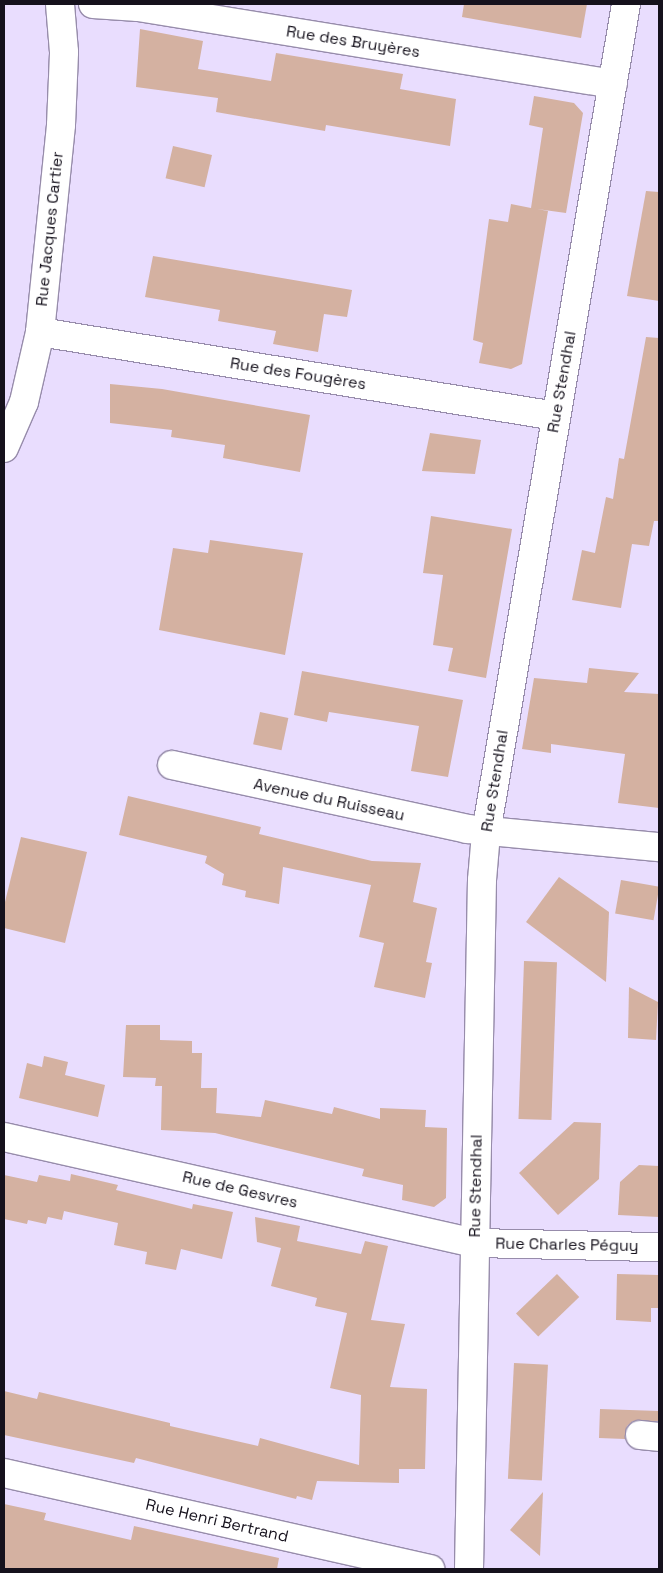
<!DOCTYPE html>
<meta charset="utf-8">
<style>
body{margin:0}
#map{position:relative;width:663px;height:1573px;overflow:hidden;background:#e9ddfe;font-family:"Space Grotesk",sans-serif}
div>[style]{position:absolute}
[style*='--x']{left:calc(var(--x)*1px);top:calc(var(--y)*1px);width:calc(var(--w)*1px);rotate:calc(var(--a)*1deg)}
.building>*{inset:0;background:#d4b1a1;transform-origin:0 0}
.roads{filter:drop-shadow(1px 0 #978cab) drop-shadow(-1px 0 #978cab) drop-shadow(0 1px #978cab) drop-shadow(0 -1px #978cab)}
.minor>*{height:28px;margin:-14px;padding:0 14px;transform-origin:14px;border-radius:14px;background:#fff}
span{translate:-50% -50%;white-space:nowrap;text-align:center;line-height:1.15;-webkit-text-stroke:4px #fff;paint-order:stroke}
.street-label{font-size:16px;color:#15111c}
.frame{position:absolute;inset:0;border:5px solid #15111c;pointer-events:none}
</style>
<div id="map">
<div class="building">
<i style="clip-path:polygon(464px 4px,587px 4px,581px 38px,462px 17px)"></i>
<i style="clip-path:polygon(140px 29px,203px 41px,198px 69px,271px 81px,276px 53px,403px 74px,400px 89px,456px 99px,450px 146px,326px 125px,325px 131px,216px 112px,218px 98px,136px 87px)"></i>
<i style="clip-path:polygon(534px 96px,574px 103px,583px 113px,566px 213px,537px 209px,548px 211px,522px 364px,511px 369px,479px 363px,483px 343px,473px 340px,489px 219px,508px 222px,511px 204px,531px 208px,543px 128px,529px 125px)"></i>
<i style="left:173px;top:146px;width:40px;height:33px;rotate:13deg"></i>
<i style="clip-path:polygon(646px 191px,659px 192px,659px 301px,627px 296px)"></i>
<i style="clip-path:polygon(153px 256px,352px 290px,347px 317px,324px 314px,318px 352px,273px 344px,276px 331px,218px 321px,220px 310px,145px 297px)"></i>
<i style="clip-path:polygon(646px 337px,659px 338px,659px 521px,654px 521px,649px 546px,632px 544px,621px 608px,572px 600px,582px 550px,595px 553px,606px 497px,613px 499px,619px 458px,624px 459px)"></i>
<i style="clip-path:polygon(110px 384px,162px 389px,310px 415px,300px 472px,223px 458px,225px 445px,171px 437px,172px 430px,110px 423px)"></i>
<i style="clip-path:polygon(430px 433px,481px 440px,475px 474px,422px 471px)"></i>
<i style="clip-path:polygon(431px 516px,512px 529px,486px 678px,448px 671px,453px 648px,433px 645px,443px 575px,423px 573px)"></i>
<i style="clip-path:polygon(210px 540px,303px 553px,285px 655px,159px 630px,173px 548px,208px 553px)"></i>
<i style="clip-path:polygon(589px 668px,639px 673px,624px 692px,659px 694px,659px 808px,618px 803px,625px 754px,551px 744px,551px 753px,522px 749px,534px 678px,587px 683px)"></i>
<i style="clip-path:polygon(302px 671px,463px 700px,448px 777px,411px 771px,419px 726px,329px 712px,327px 722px,294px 715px)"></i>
<i style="left:260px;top:712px;width:29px;height:33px;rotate:12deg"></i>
<i style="clip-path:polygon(128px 796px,261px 827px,259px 834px,372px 861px,421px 863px,413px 902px,437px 908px,426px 962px,432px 963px,425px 998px,374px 987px,384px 943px,359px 937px,371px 885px,283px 867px,279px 904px,245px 897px,246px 891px,222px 885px,224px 874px,205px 863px,207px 856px,119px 835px)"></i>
<i style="clip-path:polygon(21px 837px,87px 852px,65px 943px,4px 928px,4px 906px)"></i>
<i style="clip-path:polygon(559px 877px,609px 912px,606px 982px,526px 922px)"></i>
<i style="left:621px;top:880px;width:39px;height:34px;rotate:10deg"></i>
<i style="left:524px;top:961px;width:33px;height:158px;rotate:2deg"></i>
<i style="clip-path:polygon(629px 987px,658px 1002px,656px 1040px,628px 1038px)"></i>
<i style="clip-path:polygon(126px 1025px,160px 1025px,160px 1040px,192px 1041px,192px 1053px,202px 1053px,201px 1088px,217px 1088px,216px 1113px,261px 1117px,265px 1100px,332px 1114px,334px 1107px,380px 1119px,380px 1108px,426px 1110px,425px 1127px,447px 1128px,446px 1198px,434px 1207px,402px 1200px,403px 1185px,362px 1176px,364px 1169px,215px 1133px,161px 1130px,162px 1086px,155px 1086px,156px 1078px,123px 1077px)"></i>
<i style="clip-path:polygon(44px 1056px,68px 1062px,65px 1075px,105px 1085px,98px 1117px,19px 1098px,27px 1063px,42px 1067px)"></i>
<i style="clip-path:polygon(574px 1122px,601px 1123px,599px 1179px,558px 1215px,519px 1173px)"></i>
<i style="clip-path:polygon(639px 1165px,659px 1166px,659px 1217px,618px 1215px,620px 1182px)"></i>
<i style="clip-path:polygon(71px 1174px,118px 1185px,116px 1190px,192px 1209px,193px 1204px,233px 1212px,222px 1259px,181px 1249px,176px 1270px,145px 1264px,147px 1252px,114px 1245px,118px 1223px,64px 1211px,62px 1220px,48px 1217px,46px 1224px,28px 1220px,27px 1224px,4px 1219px,4px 1175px,37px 1182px,39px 1175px,70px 1181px)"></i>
<i style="clip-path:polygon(255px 1217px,300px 1226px,297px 1241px,361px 1254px,365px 1241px,388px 1246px,371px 1320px,405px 1324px,390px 1387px,427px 1389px,425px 1469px,399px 1469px,399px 1483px,317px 1481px,312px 1500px,297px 1496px,296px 1499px,136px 1458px,134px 1463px,4px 1435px,4px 1391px,37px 1399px,39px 1392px,170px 1423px,170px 1426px,258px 1446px,260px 1438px,359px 1465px,361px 1395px,330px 1388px,347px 1313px,315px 1306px,317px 1298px,271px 1286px,281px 1248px,257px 1242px)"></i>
<i style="left:557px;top:1274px;width:32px;height:57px;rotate:46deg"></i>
<i style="clip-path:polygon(617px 1274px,659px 1275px,659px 1308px,651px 1308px,651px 1322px,616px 1320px)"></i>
<i style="left:514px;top:1363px;width:34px;height:116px;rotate:3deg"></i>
<i style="clip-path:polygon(600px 1409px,659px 1411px,659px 1421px,633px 1421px,627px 1426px,625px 1439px,599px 1438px)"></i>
<i style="clip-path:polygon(543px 1492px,540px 1556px,510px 1530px)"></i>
<i style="clip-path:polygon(4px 1504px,46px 1513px,44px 1520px,131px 1540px,134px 1526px,279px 1558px,277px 1569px,4px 1569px)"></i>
</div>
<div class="roads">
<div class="minor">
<i style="--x:93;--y:4;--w:45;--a:3.8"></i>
<i style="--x:138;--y:7;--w:481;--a:9.2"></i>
<i style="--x:40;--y:332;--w:523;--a:9.25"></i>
<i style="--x:4;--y:448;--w:50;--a:-66.5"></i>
<i style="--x:24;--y:402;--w:72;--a:-77.1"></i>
<i style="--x:40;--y:332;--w:208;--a:-84.2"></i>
<i style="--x:61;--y:125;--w:73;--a:-87.6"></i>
<i style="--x:64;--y:52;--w:48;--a:-94.8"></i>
<i style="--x:172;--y:765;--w:302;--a:12.2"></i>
<i style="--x:467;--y:829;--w:193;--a:5.4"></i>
<i style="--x:4;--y:1137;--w:484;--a:12.7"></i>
<i style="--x:476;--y:1243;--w:183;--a:1.3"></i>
<i style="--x:640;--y:1435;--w:19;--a:6"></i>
<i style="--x:4;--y:1473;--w:437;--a:12.7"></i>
<i style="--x:469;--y:1569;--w:689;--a:-88.92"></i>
<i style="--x:482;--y:880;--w:47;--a:-85.1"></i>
<i style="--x:486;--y:833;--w:841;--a:-80.41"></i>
</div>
</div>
<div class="street-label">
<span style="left:353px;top:42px;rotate:9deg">Rue des Bruyères</span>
<span style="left:50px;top:229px;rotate:-84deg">Rue Jacques Cartier</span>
<span style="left:298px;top:374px;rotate:9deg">Rue des Fougères</span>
<span style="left:562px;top:382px;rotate:-80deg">Rue Stendhal</span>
<span style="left:495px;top:781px;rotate:-81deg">Rue Stendhal</span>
<span style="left:329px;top:800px;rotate:12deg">Avenue du Ruisseau</span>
<span style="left:476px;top:1186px;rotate:-89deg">Rue Stendhal</span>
<span style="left:240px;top:1190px;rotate:13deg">Rue de Gesvres</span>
<span style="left:567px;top:1245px;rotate:1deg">Rue Charles Péguy</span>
<span style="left:217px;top:1521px;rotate:13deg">Rue Henri Bertrand</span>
</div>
<div class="frame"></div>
</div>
